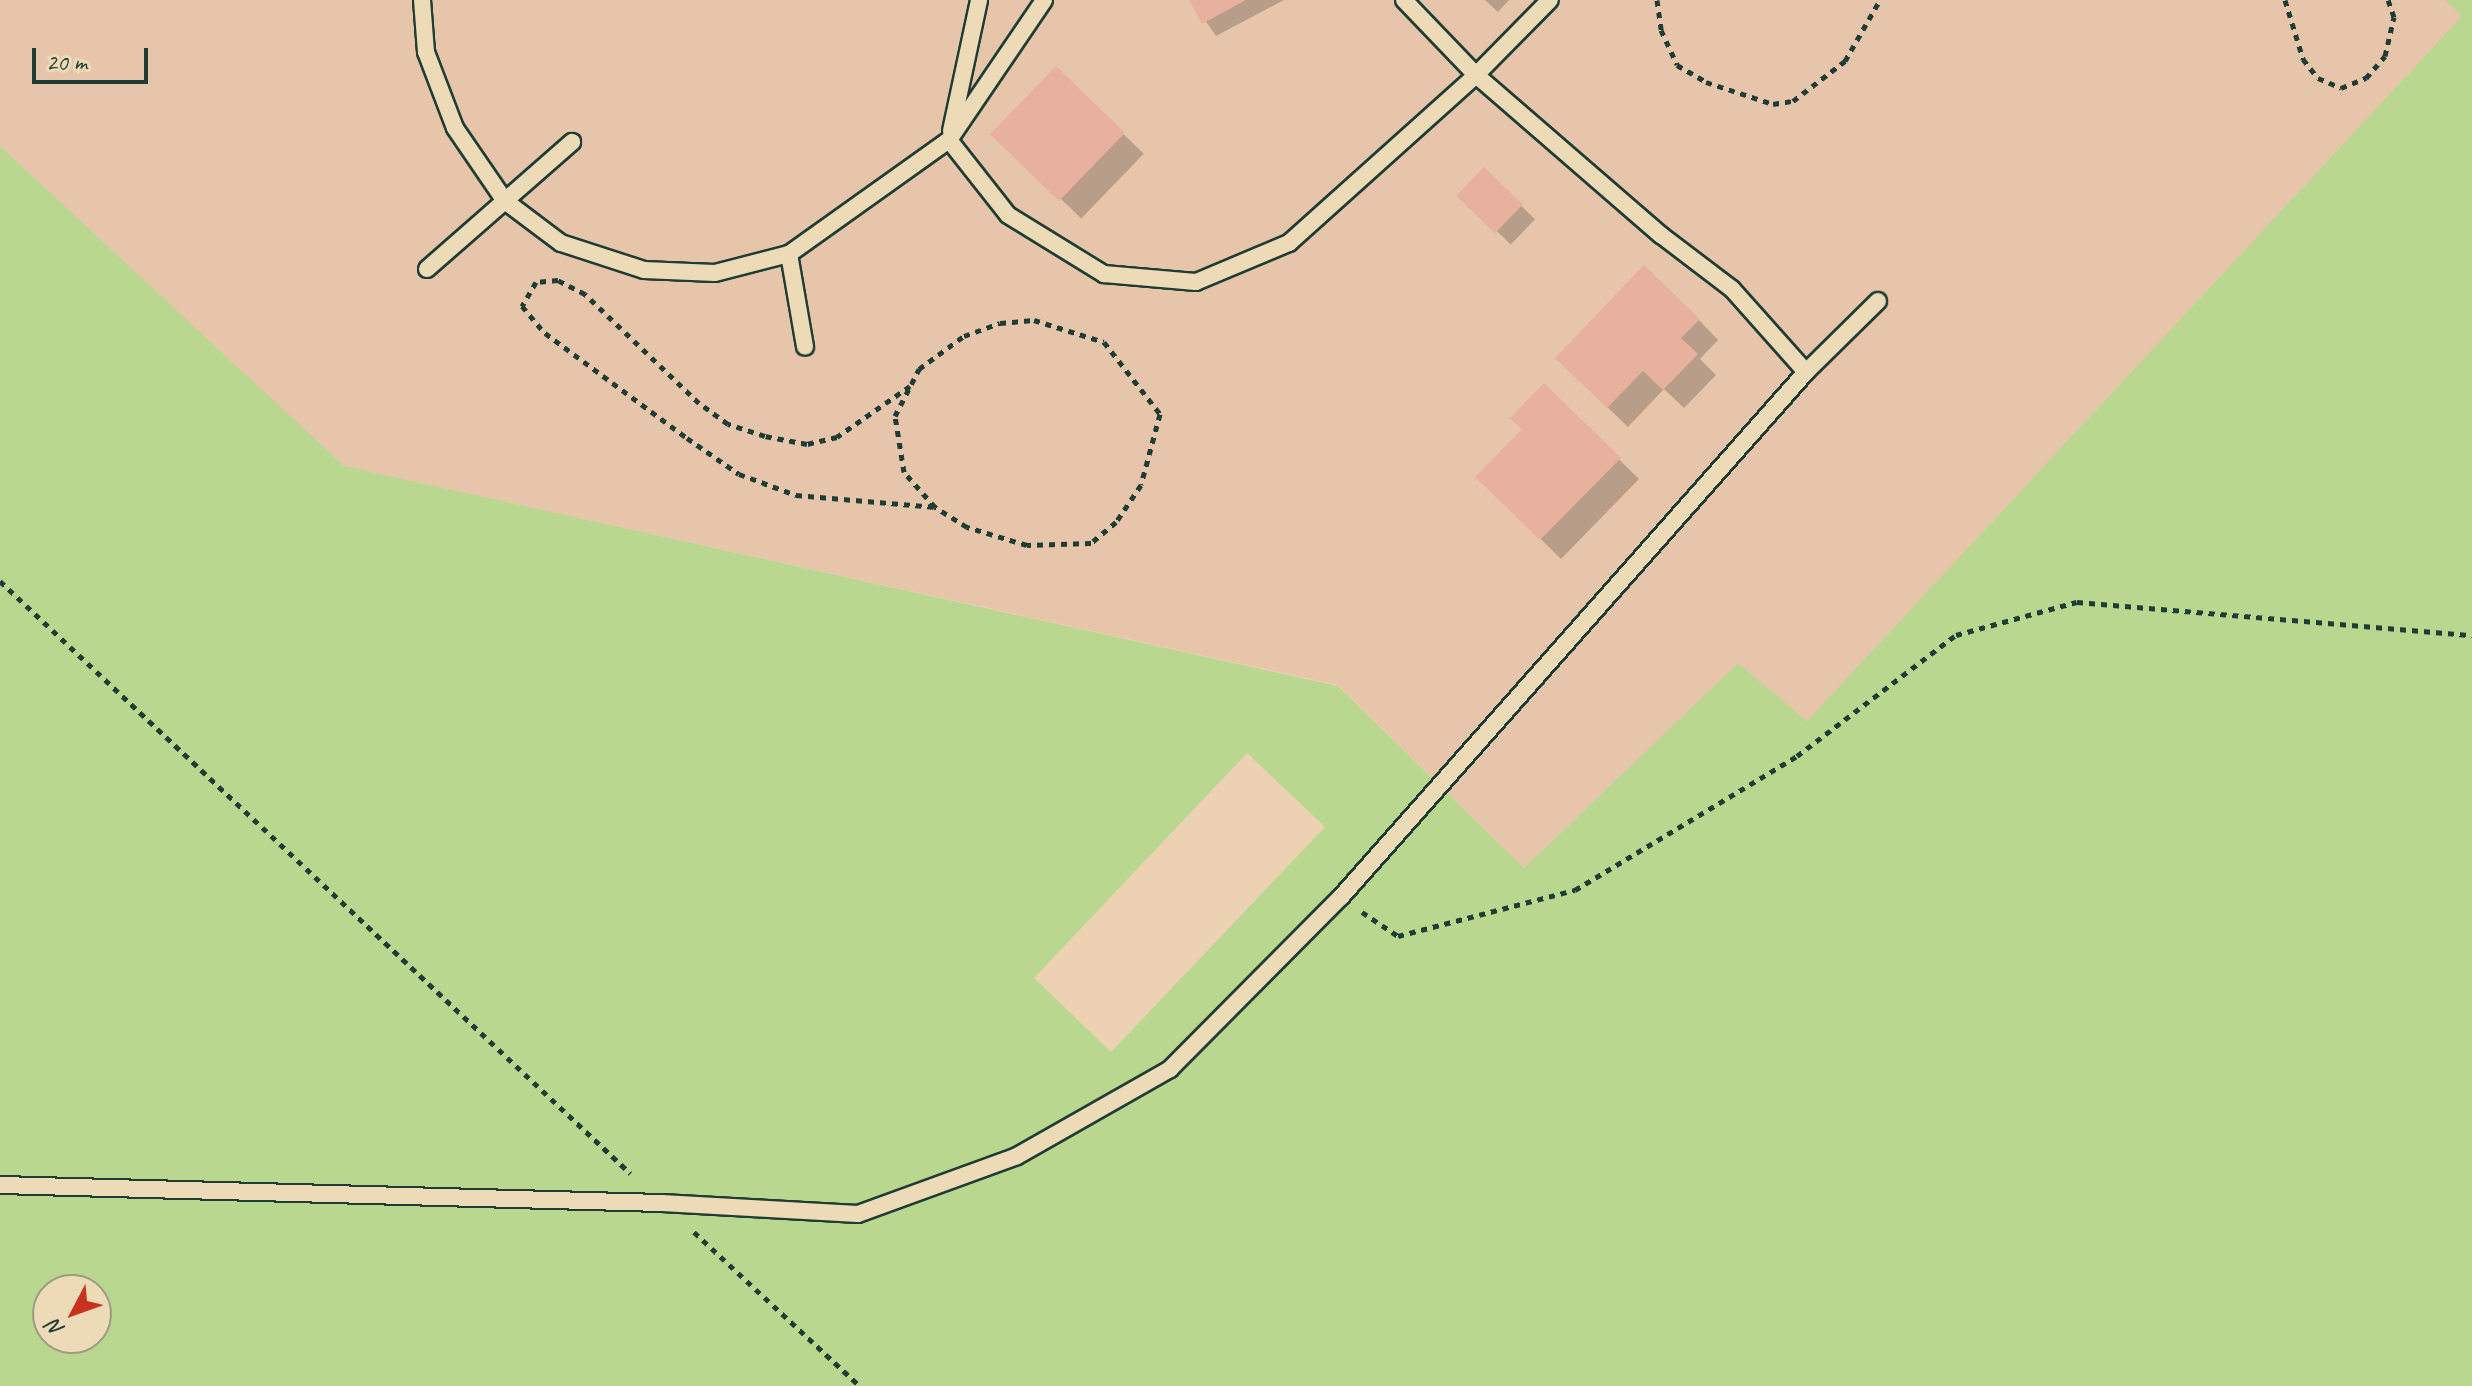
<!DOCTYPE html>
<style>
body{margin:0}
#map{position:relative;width:2472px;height:1386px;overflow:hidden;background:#ecd2b3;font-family:Caveat,sans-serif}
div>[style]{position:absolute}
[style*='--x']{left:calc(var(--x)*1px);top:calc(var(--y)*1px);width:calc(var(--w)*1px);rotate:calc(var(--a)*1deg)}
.built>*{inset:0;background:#e7c5ab}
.green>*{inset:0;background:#b9d78f}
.shadow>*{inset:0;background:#0003;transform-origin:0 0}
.building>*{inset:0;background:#e8b09f;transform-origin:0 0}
.path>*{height:5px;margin-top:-2.5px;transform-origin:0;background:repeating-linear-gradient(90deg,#1f3d34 0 6px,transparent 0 12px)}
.roads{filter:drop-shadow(2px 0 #1f3d34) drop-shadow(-2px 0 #1f3d34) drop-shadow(0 2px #1f3d34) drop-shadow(0 -2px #1f3d34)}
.service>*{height:16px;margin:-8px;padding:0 8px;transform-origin:8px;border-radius:8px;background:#eddbb8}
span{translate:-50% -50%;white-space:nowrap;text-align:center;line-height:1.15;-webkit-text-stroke:8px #eddbb8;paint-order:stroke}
.north{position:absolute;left:32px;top:1274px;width:80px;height:80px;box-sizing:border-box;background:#eddbb8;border:2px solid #9b9c83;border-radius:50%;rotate:229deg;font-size:22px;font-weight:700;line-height:32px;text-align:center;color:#1f3d34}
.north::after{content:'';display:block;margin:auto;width:28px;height:36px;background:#c8321e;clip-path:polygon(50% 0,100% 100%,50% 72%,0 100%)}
.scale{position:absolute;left:32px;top:48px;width:116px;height:36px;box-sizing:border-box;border:4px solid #1f3d34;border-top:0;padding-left:10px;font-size:24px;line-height:28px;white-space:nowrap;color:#1f3d34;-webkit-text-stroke:6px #eddbb8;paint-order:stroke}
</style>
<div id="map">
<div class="built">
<i style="clip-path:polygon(0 0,2445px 0,2462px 16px,1807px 721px,1738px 663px,1524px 868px,1338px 685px,343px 466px,0 146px)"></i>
</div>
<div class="green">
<i style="clip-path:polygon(evenodd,2445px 0,2472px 0,2472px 1386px,0 1386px,0 146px,344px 466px,1338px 686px,1524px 868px,1738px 663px,1807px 721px,2462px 16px,2445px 0,1247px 753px,1325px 827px,1111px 1052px,1034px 978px,1247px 753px,2445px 0,48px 1290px,96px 1290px,96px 1338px,48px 1338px,48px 1290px)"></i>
</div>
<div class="shadow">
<i style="clip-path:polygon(1191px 0,1284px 0,1216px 36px)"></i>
<i style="clip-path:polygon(1485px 0,1509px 0,1498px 12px)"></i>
<i style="left:1056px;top:69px;width:122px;height:90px;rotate:44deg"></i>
<i style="left:1484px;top:170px;width:71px;height:35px;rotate:44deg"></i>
<i style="clip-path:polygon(1699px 320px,1718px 340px,1700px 359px,1716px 375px,1684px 408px,1664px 389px,1628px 427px,1577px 378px)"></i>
<i style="clip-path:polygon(1544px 386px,1639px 479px,1561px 559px,1478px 477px,1524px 429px)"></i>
</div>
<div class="building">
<i style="clip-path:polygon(1189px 0,1246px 0,1202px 24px)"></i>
<i style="left:1056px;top:66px;width:96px;height:95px;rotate:44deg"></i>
<i style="left:1484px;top:167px;width:54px;height:40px;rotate:44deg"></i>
<i style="clip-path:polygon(1644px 265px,1700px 319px,1681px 338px,1698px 354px,1663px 390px,1643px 371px,1607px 408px,1555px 358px)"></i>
<i style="clip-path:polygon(1544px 383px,1621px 458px,1540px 540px,1475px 477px,1522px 429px,1510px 418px)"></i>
</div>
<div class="path">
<i style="--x:1657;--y:0;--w:30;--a:82"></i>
<i style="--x:1661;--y:30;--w:38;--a:65"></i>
<i style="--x:1677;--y:65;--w:34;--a:30"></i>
<i style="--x:1706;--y:82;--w:71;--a:18.2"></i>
<i style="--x:1773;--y:104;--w:20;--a:-9"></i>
<i style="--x:1793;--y:101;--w:66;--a:-37.6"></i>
<i style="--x:1845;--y:61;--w:70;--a:-60.2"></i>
<i style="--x:2285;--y:0;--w:62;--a:73"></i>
<i style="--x:2303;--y:59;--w:24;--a:52"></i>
<i style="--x:2318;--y:78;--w:25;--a:23"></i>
<i style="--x:2341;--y:88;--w:27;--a:-22"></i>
<i style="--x:2366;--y:78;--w:29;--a:-49"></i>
<i style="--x:2385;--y:56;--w:40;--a:-77"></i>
<i style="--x:2394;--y:17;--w:18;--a:-109"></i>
<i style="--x:910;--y:386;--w:89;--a:145.1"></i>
<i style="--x:837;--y:437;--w:31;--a:167"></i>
<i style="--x:807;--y:444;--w:43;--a:-169.2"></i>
<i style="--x:765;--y:436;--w:39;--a:-162"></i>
<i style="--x:728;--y:424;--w:36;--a:-144"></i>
<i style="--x:699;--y:403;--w:158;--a:-136.3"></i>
<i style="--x:585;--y:294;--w:30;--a:-153"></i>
<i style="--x:558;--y:280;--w:22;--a:175"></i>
<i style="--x:536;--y:282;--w:28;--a:120"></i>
<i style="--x:522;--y:306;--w:35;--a:50"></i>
<i style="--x:545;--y:333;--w:177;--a:36.5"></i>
<i style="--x:687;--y:438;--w:63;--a:34.7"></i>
<i style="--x:739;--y:474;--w:61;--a:20.2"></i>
<i style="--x:796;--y:495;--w:140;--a:4.9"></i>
<i style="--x:935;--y:507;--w:47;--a:-131.5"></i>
<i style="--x:904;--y:472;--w:57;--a:-99.1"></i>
<i style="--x:895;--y:416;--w:53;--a:-62.9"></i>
<i style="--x:919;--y:369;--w:56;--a:-36.3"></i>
<i style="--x:964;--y:336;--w:38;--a:-20"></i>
<i style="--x:1000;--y:323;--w:34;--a:-5"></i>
<i style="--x:1034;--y:320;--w:73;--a:17.4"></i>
<i style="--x:1104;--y:342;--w:91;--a:52.1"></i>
<i style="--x:1160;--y:414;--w:73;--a:105"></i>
<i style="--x:1141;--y:485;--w:45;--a:124"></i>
<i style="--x:1116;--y:522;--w:33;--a:140"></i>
<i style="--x:1091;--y:543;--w:64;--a:178.2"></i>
<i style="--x:1027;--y:545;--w:63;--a:-163.3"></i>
<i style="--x:967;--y:527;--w:38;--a:-148"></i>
<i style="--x:0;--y:581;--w:865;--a:43.22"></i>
<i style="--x:1362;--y:912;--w:43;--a:33.7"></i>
<i style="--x:1398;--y:936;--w:183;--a:-14.6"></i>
<i style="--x:1575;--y:890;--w:259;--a:-31.1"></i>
<i style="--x:1797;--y:756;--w:200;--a:-37.3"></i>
<i style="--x:1956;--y:635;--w:125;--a:-15.3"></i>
<i style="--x:2077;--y:602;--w:396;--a:4.8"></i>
<i style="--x:694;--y:1232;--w:226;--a:42.9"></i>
</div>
<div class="roads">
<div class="service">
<i style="--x:422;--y:0;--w:52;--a:85.6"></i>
<i style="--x:426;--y:52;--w:81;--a:69.1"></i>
<i style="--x:455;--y:128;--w:88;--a:55.6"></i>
<i style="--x:505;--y:201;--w:70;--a:36.9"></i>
<i style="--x:561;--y:243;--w:87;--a:18"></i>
<i style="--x:644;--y:270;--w:71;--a:2.4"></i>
<i style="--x:715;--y:273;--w:76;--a:-14.4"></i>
<i style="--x:789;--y:254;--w:196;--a:-35.5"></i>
<i style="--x:949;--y:140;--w:95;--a:51.8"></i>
<i style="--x:1008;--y:215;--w:113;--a:31.6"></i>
<i style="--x:1104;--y:274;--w:92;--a:5"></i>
<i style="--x:1196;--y:282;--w:101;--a:-22.8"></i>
<i style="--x:1289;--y:243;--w:251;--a:-41.9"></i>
<i style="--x:1476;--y:75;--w:245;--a:40.9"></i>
<i style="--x:1661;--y:235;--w:89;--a:37.3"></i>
<i style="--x:1732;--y:289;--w:111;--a:48.3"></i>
<i style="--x:1404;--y:0;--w:104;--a:46.2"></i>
<i style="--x:1476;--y:75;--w:105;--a:-45.4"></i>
<i style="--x:951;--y:131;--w:134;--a:-77.9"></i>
<i style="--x:949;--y:140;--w:169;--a:-55.8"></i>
<i style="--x:789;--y:254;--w:94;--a:80.2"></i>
<i style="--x:427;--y:269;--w:193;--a:-41.2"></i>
<i style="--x:0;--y:1185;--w:662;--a:1.56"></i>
<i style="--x:662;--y:1203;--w:196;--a:3.2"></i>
<i style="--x:858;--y:1214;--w:169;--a:-20"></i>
<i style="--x:1017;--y:1156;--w:176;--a:-29.6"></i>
<i style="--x:1170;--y:1069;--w:243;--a:-45.2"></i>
<i style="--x:1341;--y:897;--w:701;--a:-48.47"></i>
<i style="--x:1806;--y:372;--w:101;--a:-44.6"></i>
</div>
</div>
<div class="north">N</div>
<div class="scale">20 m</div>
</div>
